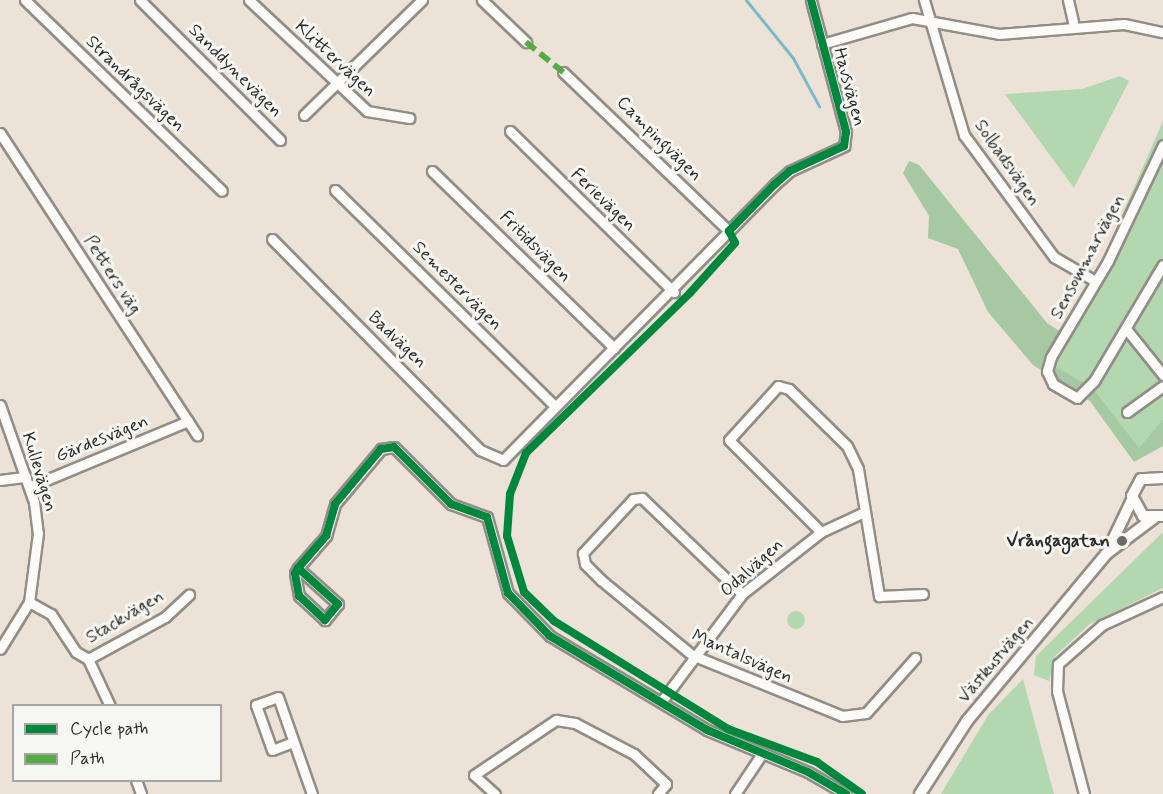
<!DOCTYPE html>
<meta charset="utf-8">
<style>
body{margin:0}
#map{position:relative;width:1163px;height:794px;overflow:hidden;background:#ede2d7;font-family:Mynerve,sans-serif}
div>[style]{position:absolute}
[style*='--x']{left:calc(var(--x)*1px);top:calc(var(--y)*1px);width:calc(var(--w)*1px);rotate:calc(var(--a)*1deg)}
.green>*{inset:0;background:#b3d8af}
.round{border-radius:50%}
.forest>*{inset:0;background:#a6c8a3}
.stream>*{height:3px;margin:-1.5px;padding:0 1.5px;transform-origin:1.5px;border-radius:1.5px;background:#78bbca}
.roads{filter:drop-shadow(2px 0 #928d87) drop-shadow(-2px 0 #928d87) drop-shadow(0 2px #928d87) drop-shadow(0 -2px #928d87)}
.minor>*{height:9px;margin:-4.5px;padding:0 4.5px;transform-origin:4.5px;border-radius:4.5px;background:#fcfbf9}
.tertiary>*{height:10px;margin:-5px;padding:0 5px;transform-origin:5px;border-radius:5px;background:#fcfbf9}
.quiet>*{height:6px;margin-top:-3px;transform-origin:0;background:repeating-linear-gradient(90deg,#54ab44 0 12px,transparent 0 18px)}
.cycleway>*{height:8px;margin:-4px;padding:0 4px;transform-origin:4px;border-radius:4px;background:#00873e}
.dots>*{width:16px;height:16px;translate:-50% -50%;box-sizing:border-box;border:3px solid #f6f6f2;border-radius:50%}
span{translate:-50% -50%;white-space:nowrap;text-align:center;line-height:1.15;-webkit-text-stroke:6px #f6f6f2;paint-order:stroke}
.street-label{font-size:18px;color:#2b2b2b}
.poi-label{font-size:18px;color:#2b2b2b;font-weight:700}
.right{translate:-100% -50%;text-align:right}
.legend{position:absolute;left:12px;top:704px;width:210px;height:78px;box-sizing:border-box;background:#f6f6f2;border:2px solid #a5a5a2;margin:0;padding:8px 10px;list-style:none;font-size:18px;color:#2b2b2b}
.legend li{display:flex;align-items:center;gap:12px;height:30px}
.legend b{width:30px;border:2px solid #a5a5a2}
</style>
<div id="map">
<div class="green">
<i style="clip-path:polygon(1120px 76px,1129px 81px,1074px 188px,1005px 94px,1082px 89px)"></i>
<i style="clip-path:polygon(1163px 121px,1163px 419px,1139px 449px,1092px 387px,1053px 366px,1069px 338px,1059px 330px,1100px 265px)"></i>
<i style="clip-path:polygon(1163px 532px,1163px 588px,1090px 624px,1055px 656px,1049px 681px,1034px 675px,1036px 656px)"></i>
<i class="round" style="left:787px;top:611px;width:18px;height:18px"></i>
<i style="clip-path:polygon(1023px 679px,1054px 794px,941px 794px,988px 715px)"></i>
</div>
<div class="forest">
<i style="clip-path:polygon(909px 161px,919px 165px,1047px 323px,1069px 337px,1054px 366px,1092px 387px,1139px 448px,1163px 419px,1163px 446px,1134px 462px,1090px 401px,1033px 365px,988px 312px,958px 249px,928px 238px,929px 216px,903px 173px)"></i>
</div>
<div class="stream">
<i style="--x:746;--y:0;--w:75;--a:51"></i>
<i style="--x:793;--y:58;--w:55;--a:61.6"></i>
</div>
<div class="roads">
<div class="minor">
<i style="--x:25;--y:0;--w:274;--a:44.1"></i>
<i style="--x:140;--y:0;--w:198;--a:45"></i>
<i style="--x:249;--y:0;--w:162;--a:43.2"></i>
<i style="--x:367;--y:111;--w:43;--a:9.5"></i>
<i style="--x:482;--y:0;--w:61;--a:43.7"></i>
<i style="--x:924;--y:0;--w:141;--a:73.5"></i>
<i style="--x:964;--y:135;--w:152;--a:53.6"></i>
<i style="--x:1054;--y:257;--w:48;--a:30.3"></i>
<i style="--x:1068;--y:0;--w:28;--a:77"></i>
<i style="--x:822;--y:44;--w:94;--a:-16.1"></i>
<i style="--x:912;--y:18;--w:88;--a:10.4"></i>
<i style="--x:999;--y:34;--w:125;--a:-4.6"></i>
<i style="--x:1124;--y:24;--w:40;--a:12"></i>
<i style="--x:563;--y:72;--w:230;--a:43.8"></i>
<i style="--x:304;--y:115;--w:165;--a:-44.3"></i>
<i style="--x:510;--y:131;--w:230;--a:44.5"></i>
<i style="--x:0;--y:133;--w:361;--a:56.9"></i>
<i style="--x:1163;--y:145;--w:128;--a:115.4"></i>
<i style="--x:1108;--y:261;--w:112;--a:120.7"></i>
<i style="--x:1051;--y:357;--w:15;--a:106"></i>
<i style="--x:1047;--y:371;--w:14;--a:65"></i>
<i style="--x:1053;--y:384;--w:28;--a:30"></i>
<i style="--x:1077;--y:398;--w:24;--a:-45"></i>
<i style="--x:1094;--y:381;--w:135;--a:-59.3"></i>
<i style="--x:432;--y:171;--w:254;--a:44.2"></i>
<i style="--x:335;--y:190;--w:307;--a:44.5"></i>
<i style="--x:272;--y:239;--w:296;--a:45.4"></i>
<i style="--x:480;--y:450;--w:25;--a:23"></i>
<i style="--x:503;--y:460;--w:388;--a:-45.4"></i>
<i style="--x:775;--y:184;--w:20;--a:-41"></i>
<i style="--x:790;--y:171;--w:60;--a:-24.8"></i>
<i style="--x:844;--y:146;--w:14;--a:-82"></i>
<i style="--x:846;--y:132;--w:137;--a:-104.9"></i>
<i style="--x:1127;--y:330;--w:58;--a:51.3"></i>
<i style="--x:0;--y:405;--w:103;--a:70.7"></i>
<i style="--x:34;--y:502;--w:31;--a:83"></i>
<i style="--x:38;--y:533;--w:70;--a:97.4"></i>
<i style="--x:29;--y:602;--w:55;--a:121.7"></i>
<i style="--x:1127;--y:412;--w:44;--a:-35.8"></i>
<i style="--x:0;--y:480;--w:26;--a:-7"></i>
<i style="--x:29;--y:487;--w:172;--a:-22.5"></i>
<i style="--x:821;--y:532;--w:130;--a:-135"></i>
<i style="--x:729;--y:440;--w:73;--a:-47.8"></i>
<i style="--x:778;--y:386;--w:11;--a:15"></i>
<i style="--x:789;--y:389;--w:81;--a:44.5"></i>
<i style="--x:847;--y:446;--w:25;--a:64"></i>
<i style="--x:858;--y:469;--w:129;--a:80.6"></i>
<i style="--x:879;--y:596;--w:44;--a:-2.6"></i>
<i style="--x:298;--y:568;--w:54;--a:42"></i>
<i style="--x:338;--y:604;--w:21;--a:129"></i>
<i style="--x:325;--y:620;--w:35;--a:-137"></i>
<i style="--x:299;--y:596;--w:23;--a:-100"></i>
<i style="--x:295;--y:573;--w:6;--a:-59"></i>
<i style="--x:298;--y:568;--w:43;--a:-48.8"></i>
<i style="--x:326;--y:536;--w:33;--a:-74"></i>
<i style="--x:335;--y:504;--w:72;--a:-50.1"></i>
<i style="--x:381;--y:449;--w:13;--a:-9"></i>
<i style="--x:394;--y:447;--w:81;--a:45"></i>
<i style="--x:451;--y:504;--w:38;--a:20"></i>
<i style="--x:487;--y:517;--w:79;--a:74.6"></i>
<i style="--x:508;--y:593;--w:60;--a:45.7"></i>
<i style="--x:550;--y:636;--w:183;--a:30.9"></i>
<i style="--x:707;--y:730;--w:109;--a:22.6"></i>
<i style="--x:808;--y:772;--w:44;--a:30.1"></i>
<i style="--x:742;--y:594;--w:139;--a:-136.2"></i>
<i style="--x:642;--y:498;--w:9;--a:174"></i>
<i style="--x:633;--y:499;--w:74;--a:132.8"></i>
<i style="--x:583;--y:553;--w:11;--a:80"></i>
<i style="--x:585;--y:564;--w:23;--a:45"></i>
<i style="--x:601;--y:580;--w:118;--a:39.5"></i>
<i style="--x:692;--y:655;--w:162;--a:22.1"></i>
<i style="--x:842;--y:716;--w:24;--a:-7"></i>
<i style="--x:866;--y:713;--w:74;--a:-48.3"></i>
<i style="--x:29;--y:602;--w:25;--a:29"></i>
<i style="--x:51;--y:614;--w:45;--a:56.7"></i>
<i style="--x:76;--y:652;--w:14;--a:30"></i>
<i style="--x:88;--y:659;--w:88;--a:-28.6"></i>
<i style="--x:165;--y:617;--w:33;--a:-43"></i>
<i style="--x:88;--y:659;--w:52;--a:64.9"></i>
<i style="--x:661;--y:702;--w:135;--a:-53.1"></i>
<i style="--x:742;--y:594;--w:100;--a:-38.1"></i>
<i style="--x:821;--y:532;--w:47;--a:-24.9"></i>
<i style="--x:293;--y:742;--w:22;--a:159"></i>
<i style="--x:272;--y:750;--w:48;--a:-109.6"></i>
<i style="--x:256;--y:705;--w:23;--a:-20"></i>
<i style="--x:278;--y:697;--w:103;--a:70.7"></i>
<i style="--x:136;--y:780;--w:15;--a:70"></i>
<i style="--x:495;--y:794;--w:28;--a:-138"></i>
<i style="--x:474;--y:775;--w:99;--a:-33.9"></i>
<i style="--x:556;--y:720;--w:19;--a:9"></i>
<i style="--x:575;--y:723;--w:67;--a:27.7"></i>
<i style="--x:634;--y:754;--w:44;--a:43.2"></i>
<i style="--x:666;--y:784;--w:13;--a:129"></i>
<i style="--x:735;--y:794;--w:47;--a:-56.3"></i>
<i style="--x:1084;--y:794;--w:106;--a:-104.7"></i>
<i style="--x:1057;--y:691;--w:27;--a:-88"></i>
<i style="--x:1058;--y:664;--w:59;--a:-41.6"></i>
<i style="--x:1102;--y:625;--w:67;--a:-24.7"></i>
</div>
<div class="tertiary">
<i style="--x:1163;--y:478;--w:22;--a:177"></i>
<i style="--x:1141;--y:479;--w:19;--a:118"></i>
<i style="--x:1132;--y:496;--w:23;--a:61"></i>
<i style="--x:1143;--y:516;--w:20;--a:0"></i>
<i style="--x:1109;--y:548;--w:53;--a:-64.4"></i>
<i style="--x:920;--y:794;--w:87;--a:-57.2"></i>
<i style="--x:967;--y:721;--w:217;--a:-50.2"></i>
<i style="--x:1106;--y:554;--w:60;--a:-36.9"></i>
</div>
</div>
<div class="quiet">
<i style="--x:526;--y:42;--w:48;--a:39"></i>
</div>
<div class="cycleway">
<i style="--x:811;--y:0;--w:137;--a:75.1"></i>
<i style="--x:846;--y:132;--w:14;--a:98"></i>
<i style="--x:844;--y:146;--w:60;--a:155.2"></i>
<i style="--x:790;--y:171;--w:20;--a:139"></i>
<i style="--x:775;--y:184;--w:66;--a:134.4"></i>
<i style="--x:729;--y:231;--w:13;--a:63"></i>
<i style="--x:735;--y:243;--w:67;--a:132"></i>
<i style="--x:690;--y:293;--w:229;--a:135.7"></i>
<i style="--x:526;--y:453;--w:44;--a:111.3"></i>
<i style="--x:510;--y:494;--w:42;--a:94.1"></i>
<i style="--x:507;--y:536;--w:59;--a:73.1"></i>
<i style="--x:524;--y:592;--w:42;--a:44"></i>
<i style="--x:554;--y:621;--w:205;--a:31.8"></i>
<i style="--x:728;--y:729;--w:95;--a:20.3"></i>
<i style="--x:817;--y:762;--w:55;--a:35.4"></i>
<i style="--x:298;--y:568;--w:54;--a:42"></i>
<i style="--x:338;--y:604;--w:21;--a:129"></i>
<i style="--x:325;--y:620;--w:35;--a:-137"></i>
<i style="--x:299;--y:596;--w:23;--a:-100"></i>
<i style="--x:295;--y:573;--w:6;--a:-59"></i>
<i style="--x:298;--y:568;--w:43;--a:-48.8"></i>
<i style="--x:326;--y:536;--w:33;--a:-74"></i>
<i style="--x:335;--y:504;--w:72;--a:-50.1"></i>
<i style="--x:381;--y:449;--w:13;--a:-9"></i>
<i style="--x:394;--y:447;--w:81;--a:45"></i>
<i style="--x:451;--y:504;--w:38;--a:20"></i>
<i style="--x:487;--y:517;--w:79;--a:74.6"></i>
<i style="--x:508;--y:593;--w:60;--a:45.7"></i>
<i style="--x:550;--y:636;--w:183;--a:30.9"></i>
<i style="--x:707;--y:730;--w:109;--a:22.6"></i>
<i style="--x:808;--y:772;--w:44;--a:30.1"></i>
</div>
<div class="dots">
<i style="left:1122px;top:541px;background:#6f6b67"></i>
</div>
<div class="street-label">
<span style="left:335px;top:59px;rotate:43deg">Klittervägen</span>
<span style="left:235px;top:71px;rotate:45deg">Sanddynevägen</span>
<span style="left:135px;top:84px;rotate:44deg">Strandrågsvägen</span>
<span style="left:849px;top:87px;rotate:75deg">Havsvägen</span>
<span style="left:659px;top:139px;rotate:45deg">Campingvägen</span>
<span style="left:1007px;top:163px;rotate:55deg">Solbadsvägen</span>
<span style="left:603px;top:200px;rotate:44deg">Ferievägen</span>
<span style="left:535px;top:247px;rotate:45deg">Fritidsvägen</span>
<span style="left:1088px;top:257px;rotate:-62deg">Sensommarvägen</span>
<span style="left:112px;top:275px;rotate:57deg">Petters väg</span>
<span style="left:457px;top:286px;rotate:45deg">Semestervägen</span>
<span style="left:397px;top:340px;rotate:44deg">Badvägen</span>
<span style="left:102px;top:439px;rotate:-22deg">Gärdesvägen</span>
<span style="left:39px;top:472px;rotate:73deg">Kullevägen</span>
<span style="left:752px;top:568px;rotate:-42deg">Odalvägen</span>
<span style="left:125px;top:617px;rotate:-31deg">Stackvägen</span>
<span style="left:742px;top:657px;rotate:24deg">Mantalsvägen</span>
<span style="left:996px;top:660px;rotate:-50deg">Västkustvägen</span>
</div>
<div class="poi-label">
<span class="right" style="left:1110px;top:541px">Vrångagatan</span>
</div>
<ul class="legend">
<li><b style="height:8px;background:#00873e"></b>Cycle path</li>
<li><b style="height:8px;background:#54ab44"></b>Path</li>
</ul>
</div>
